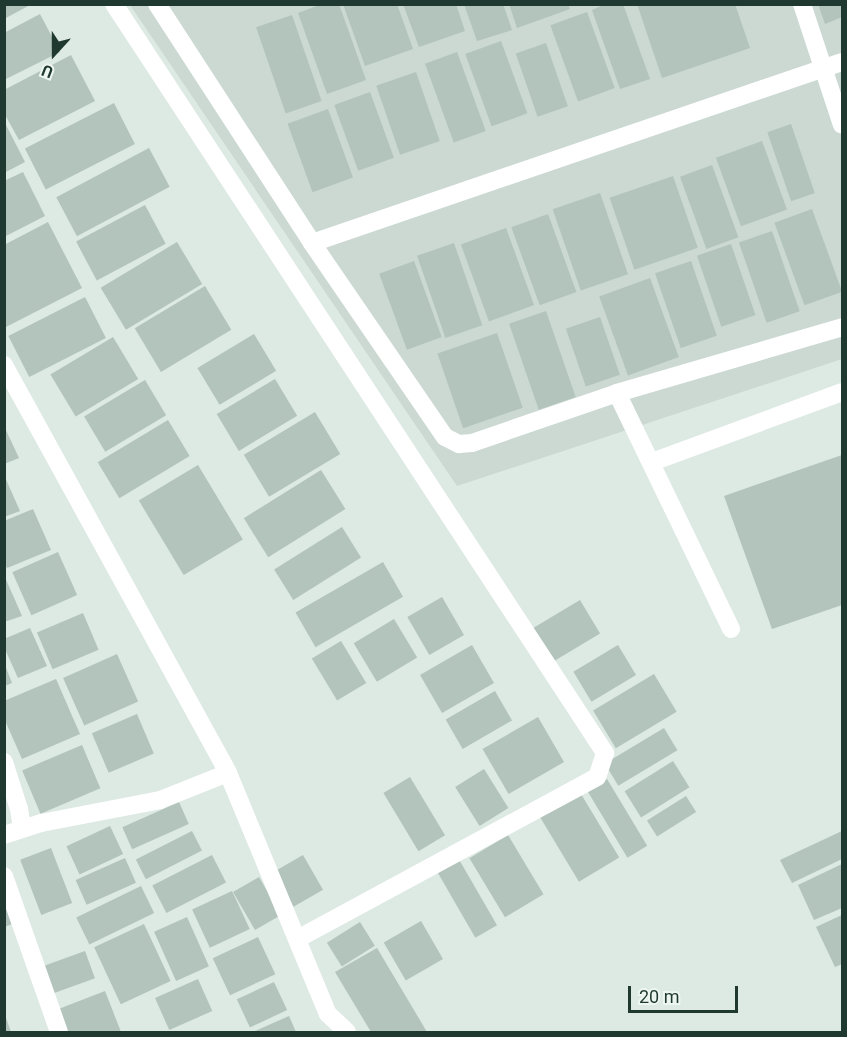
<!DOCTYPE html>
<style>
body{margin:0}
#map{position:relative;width:847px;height:1037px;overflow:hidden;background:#dde9e3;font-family:Roboto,sans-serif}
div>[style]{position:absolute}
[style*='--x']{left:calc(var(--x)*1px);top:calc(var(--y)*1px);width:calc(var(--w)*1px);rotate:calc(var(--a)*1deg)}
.built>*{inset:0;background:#cbd9d2}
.building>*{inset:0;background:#b2c4bc;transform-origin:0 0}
.lane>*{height:18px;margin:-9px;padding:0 9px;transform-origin:9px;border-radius:9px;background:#fff}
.street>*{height:18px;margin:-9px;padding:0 9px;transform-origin:9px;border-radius:9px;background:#fff}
span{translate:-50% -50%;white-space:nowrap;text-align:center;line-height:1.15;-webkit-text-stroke:4.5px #edf6f1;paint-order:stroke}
.frame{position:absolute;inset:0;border:6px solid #1f3931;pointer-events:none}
.north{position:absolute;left:24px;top:24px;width:60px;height:60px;-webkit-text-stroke:4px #edf6f1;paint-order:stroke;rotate:201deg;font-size:16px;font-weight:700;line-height:24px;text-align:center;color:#1f3931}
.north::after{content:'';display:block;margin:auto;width:21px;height:27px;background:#1f3931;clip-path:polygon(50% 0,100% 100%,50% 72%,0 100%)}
.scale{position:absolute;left:628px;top:986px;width:110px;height:27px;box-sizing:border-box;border:3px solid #1f3931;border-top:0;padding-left:8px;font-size:18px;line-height:21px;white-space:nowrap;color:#1f3931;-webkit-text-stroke:4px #edf6f1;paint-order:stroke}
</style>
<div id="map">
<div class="built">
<i style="clip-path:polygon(130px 5px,842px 5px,842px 359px,457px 486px)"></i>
</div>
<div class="building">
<i style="clip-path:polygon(4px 4px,32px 4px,4px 19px)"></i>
<i style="clip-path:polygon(322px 4px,339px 4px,366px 80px,327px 94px,298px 13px)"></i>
<i style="clip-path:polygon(343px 4px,397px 4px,413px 49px,365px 66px)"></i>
<i style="clip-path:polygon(403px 4px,456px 4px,465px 31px,419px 47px)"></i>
<i style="clip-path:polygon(464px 4px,503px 4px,512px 30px,477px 41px)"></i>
<i style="clip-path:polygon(509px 4px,568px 4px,570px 9px,517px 28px)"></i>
<i style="clip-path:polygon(606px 4px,623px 4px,650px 79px,620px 89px,592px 10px)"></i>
<i style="clip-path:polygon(637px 4px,735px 4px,750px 48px,662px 78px)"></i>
<i style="clip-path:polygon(818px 4px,842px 4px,842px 17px,825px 24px)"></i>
<i style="left:587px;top:12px;width:81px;height:39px;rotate:70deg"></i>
<i style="clip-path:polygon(40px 14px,60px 52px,4px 80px,4px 33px)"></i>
<i style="left:292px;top:15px;width:91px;height:38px;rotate:71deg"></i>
<i style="left:501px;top:41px;width:77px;height:38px;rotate:70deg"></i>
<i style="left:546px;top:43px;width:67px;height:32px;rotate:71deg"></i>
<i style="left:457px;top:52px;width:84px;height:34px;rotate:70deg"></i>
<i style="clip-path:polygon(71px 55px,95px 101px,19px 140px,4px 113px,4px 90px)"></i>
<i style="left:416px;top:72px;width:73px;height:42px;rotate:71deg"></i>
<i style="left:370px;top:92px;width:70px;height:38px;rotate:70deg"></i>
<i style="left:114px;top:103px;width:46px;height:100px;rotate:63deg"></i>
<i style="left:328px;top:109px;width:73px;height:43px;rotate:70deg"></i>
<i style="clip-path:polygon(4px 121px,25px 162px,4px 173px)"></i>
<i style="left:791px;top:124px;width:73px;height:25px;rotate:71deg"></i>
<i style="left:762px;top:141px;width:73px;height:49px;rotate:70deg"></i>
<i style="left:149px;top:148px;width:44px;height:105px;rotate:62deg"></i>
<i style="left:712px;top:165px;width:77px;height:34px;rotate:70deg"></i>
<i style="clip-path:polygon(23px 172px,45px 216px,4px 237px,4px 181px)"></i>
<i style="left:673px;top:176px;width:76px;height:67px;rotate:71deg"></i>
<i style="left:600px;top:193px;width:86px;height:50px;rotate:71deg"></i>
<i style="left:145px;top:205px;width:44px;height:78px;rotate:62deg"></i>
<i style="left:812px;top:209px;width:88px;height:40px;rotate:70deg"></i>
<i style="left:548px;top:214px;width:83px;height:39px;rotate:70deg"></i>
<i style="clip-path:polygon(48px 222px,82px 288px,4px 328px,4px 245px)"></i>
<i style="left:506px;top:228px;width:82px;height:48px;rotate:70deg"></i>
<i style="left:772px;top:231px;width:85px;height:35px;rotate:71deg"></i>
<i style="left:177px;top:242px;width:49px;height:89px;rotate:59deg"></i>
<i style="left:454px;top:243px;width:87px;height:39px;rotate:71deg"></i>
<i style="left:731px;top:244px;width:75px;height:36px;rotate:71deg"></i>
<i style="left:414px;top:261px;width:81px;height:37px;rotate:70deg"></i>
<i style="left:691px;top:261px;width:79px;height:38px;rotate:71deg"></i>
<i style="left:650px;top:278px;width:84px;height:54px;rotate:70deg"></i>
<i style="left:205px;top:286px;width:51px;height:82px;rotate:59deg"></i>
<i style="left:85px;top:297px;width:46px;height:86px;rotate:63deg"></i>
<i style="left:546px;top:311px;width:91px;height:39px;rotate:71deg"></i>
<i style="left:600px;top:317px;width:61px;height:36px;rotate:71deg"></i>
<i style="left:497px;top:333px;width:79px;height:63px;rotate:71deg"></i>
<i style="left:254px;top:334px;width:43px;height:66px;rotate:59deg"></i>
<i style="left:113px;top:337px;width:49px;height:73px;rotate:59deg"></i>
<i style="left:275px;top:379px;width:43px;height:68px;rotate:59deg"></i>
<i style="left:145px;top:380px;width:41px;height:71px;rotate:59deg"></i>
<i style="left:315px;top:412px;width:49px;height:83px;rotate:59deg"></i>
<i style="left:168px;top:420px;width:42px;height:82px;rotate:59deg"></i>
<i style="clip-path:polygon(4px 426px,19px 458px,4px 464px)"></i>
<i style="clip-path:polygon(842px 455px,842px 605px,772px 629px,724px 496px)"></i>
<i style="left:198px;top:465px;width:87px;height:69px;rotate:59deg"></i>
<i style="left:321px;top:470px;width:46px;height:91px;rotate:58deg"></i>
<i style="clip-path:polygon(4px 475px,20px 511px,4px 517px)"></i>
<i style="clip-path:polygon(33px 509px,51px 550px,7px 568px,4px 562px,4px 521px)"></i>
<i style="left:342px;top:527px;width:36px;height:80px;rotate:58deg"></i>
<i style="left:58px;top:552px;width:47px;height:50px;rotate:66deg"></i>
<i style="left:383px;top:562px;width:40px;height:101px;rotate:60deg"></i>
<i style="clip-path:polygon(4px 575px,22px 616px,4px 622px)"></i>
<i style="left:442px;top:597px;width:44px;height:40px;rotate:60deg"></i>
<i style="left:580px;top:600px;width:39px;height:56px;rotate:59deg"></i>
<i style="left:83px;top:613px;width:40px;height:50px;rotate:67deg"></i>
<i style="left:394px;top:619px;width:45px;height:47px;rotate:59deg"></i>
<i style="clip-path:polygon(30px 628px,47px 666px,18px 678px,4px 647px,4px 639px)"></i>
<i style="left:341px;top:641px;width:49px;height:34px;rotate:59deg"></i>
<i style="left:472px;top:645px;width:44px;height:60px;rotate:60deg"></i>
<i style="left:618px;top:645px;width:35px;height:52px;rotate:59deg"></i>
<i style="left:117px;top:654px;width:52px;height:59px;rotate:66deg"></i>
<i style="clip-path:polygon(5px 665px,12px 683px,5px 686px)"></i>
<i style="left:654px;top:674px;width:44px;height:71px;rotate:59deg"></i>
<i style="clip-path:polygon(56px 679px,80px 734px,22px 759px,4px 718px,4px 701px)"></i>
<i style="left:495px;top:691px;width:34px;height:57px;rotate:60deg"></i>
<i style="left:137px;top:714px;width:43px;height:49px;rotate:67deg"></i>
<i style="left:538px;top:717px;width:52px;height:64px;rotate:60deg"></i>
<i style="left:664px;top:728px;width:26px;height:69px;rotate:59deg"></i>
<i style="left:82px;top:745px;width:47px;height:65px;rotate:67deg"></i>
<i style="left:673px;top:761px;width:31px;height:57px;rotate:58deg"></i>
<i style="left:484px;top:769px;width:46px;height:34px;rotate:58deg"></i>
<i style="left:410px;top:777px;width:68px;height:31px;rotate:59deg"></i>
<i style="left:607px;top:779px;width:78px;height:23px;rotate:59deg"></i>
<i style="left:578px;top:789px;width:80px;height:47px;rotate:59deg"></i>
<i style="left:686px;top:796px;width:19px;height:46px;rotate:58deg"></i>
<i style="left:179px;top:802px;width:24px;height:62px;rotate:66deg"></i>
<i style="left:110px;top:826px;width:31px;height:48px;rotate:65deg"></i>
<i style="left:192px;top:831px;width:22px;height:63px;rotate:63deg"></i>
<i style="clip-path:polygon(842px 831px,842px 859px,792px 883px,780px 860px)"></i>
<i style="left:508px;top:835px;width:69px;height:45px;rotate:59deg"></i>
<i style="left:51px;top:848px;width:59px;height:33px;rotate:69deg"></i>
<i style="left:212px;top:855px;width:31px;height:67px;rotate:63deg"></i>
<i style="left:303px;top:855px;width:40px;height:34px;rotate:60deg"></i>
<i style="left:457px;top:856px;width:80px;height:25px;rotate:60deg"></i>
<i style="left:125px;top:858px;width:27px;height:54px;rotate:66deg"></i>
<i style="clip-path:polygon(842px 864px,842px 908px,814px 920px,798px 885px)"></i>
<i style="left:259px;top:877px;width:44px;height:30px;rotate:60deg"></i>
<i style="left:141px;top:886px;width:30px;height:72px;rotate:64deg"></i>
<i style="left:232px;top:891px;width:42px;height:44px;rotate:65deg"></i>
<i style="clip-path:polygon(4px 897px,15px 923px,4px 927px)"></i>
<i style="clip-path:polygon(842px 915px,842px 964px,835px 967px,816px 927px)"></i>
<i style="left:187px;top:917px;width:54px;height:36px;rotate:66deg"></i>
<i style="left:421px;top:921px;width:44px;height:43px;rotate:60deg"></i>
<i style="left:360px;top:922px;width:28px;height:39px;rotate:58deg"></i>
<i style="left:144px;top:924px;width:63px;height:55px;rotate:65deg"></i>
<i style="left:258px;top:937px;width:41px;height:50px;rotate:65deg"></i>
<i style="clip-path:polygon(377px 948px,427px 1032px,371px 1032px,335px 972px)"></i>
<i style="left:85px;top:951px;width:29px;height:47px;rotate:70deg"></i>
<i style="left:198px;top:979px;width:35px;height:47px;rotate:66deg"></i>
<i style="left:274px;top:982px;width:31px;height:41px;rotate:65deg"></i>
<i style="clip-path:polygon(105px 991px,121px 1032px,64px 1032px,56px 1010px)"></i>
<i style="clip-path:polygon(5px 1015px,11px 1032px,4px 1032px)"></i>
<i style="clip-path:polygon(289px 1016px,296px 1032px,253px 1032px)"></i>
</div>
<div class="lane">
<i style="--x:617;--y:393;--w:262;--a:64.2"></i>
<i style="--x:652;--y:462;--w:202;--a:-20.2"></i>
</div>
<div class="street">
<i style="--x:114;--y:4;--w:896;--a:56.75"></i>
<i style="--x:605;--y:753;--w:25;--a:108"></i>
<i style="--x:597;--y:777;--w:341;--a:151.6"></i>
<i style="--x:157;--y:4;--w:285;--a:57"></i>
<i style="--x:312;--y:243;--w:235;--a:55.6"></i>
<i style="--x:445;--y:437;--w:16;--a:27"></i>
<i style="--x:459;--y:444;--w:13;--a:-4"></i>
<i style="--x:472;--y:443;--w:153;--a:-19"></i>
<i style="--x:617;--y:393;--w:234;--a:-16.3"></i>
<i style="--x:802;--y:4;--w:127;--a:71.7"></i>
<i style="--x:312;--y:243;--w:560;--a:-18.86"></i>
<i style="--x:4;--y:365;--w:465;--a:61.2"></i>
<i style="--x:228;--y:773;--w:261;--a:67.5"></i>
<i style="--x:328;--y:1014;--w:26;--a:43"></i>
<i style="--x:4;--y:762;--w:49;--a:72.3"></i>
<i style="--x:19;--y:809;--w:19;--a:81"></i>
<i style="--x:4;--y:835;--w:39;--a:-18"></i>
<i style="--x:41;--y:823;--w:121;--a:-10.9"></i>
<i style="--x:160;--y:800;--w:73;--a:-21.7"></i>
<i style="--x:4;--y:876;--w:165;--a:70.6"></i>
</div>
<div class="frame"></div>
<div class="north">U</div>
<div class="scale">20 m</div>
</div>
